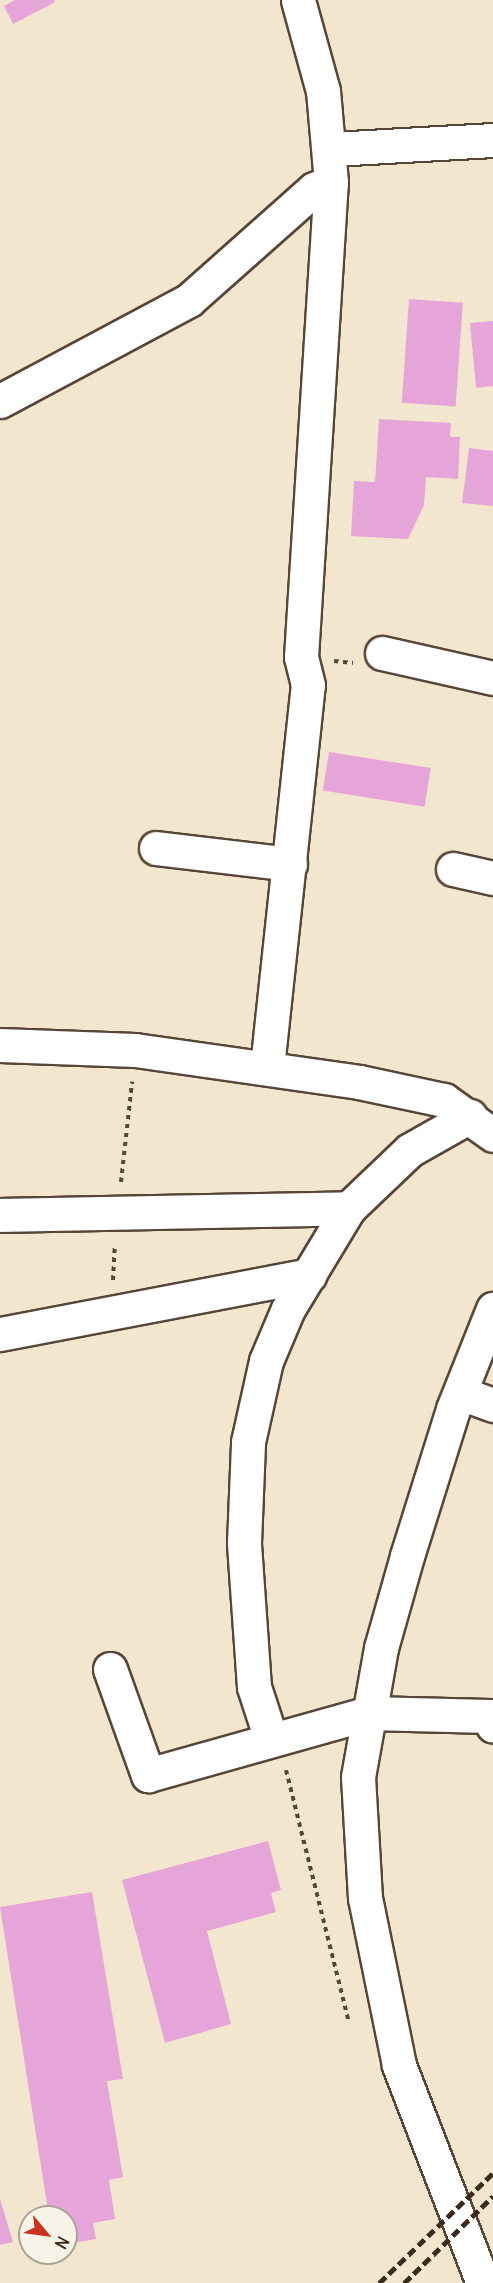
<!DOCTYPE html>
<style>
body{margin:0}
#map{position:relative;width:493px;height:2283px;overflow:hidden;background:#f3e6ce;font-family:Delius,sans-serif}
div>[style]{position:absolute}
[style*='--x']{left:calc(var(--x)*1px);top:calc(var(--y)*1px);width:calc(var(--w)*1px);rotate:calc(var(--a)*1deg)}
.building>*{inset:0;background:#e6a5d8;transform-origin:0 0}
.path>*{height:4px;margin-top:-2px;transform-origin:0;background:repeating-linear-gradient(90deg,#574638 0 4.5px,transparent 0 9px)}
.roads{filter:drop-shadow(2px 0 #574638) drop-shadow(-2px 0 #574638) drop-shadow(0 2px #574638) drop-shadow(0 -2px #574638)}
.minor>*{height:33px;margin:-16.5px;padding:0 16.5px;transform-origin:16.5px;border-radius:16.5px;background:#fff}
.rail>*{height:4.5px;margin-top:-2.25px;transform-origin:0;background:repeating-linear-gradient(90deg,#3b2a1e 0 9px,transparent 0 13.5px)}
span{translate:-50% -50%;white-space:nowrap;text-align:center;line-height:1.15;-webkit-text-stroke:4.5px #f7f3e8;paint-order:stroke}
.north{position:absolute;left:18px;top:2205px;width:60px;height:60px;box-sizing:border-box;background:#f7f3e8;border:2px solid #aca397;border-radius:50%;rotate:119deg;font-size:16px;font-weight:700;line-height:24px;text-align:center;color:#3b2a1e}
.north::after{content:'';display:block;margin:auto;width:21px;height:27px;background:#c8321e;clip-path:polygon(50% 0,100% 100%,50% 72%,0 100%)}
</style>
<div id="map">
<div class="building">
<i style="clip-path:polygon(15px 0,54px 0,55px 2px,13px 24px,4px 6px)"></i>
<i style="left:409px;top:299px;width:54px;height:104px;rotate:4deg"></i>
<i style="clip-path:polygon(493px 321px,493px 386px,476px 388px,470px 323px)"></i>
<i style="clip-path:polygon(379px 419px,451px 423px,450px 437px,460px 437px,458px 479px,426px 477px,424px 505px,408px 539px,351px 536px,354px 481px,375px 482px)"></i>
<i style="clip-path:polygon(469px 448px,493px 451px,493px 506px,462px 503px)"></i>
<i style="left:329px;top:752px;width:103px;height:39px;rotate:9deg"></i>
<i style="clip-path:polygon(268px 1841px,281px 1890px,271px 1893px,276px 1912px,207px 1931px,231px 2024px,165px 2043px,122px 1880px)"></i>
<i style="clip-path:polygon(92px 1892px,123px 2079px,107px 2081px,123px 2177px,109px 2180px,115px 2219px,93px 2223px,96px 2239px,66px 2244px,66px 2217px,49px 2217px,0 1907px)"></i>
<i style="clip-path:polygon(0 2199px,13px 2242px,0 2245px)"></i>
</div>
<div class="path">
<i style="--x:334;--y:661;--w:19;--a:6"></i>
<i style="--x:121;--y:1182;--w:101;--a:-83.7"></i>
<i style="--x:113;--y:1280;--w:34;--a:-87"></i>
<i style="--x:286;--y:1770;--w:260;--a:76"></i>
</div>
<div class="roads">
<div class="minor">
<i style="--x:332;--y:149;--w:161;--a:-3.2"></i>
<i style="--x:0;--y:401;--w:214;--a:-28.1"></i>
<i style="--x:189;--y:300;--w:167;--a:-41.6"></i>
<i style="--x:314;--y:189;--w:18;--a:-22"></i>
<i style="--x:382;--y:653;--w:114;--a:12.7"></i>
<i style="--x:156;--y:848;--w:135;--a:6.8"></i>
<i style="--x:453;--y:869;--w:41;--a:12.7"></i>
<i style="--x:0;--y:1045;--w:135;--a:2.1"></i>
<i style="--x:135;--y:1050;--w:226;--a:8.1"></i>
<i style="--x:359;--y:1082;--w:87;--a:12"></i>
<i style="--x:444;--y:1100;--w:60;--a:35.5"></i>
<i style="--x:267;--y:1067;--w:384;--a:-83.9"></i>
<i style="--x:308;--y:685;--w:29;--a:-104"></i>
<i style="--x:301;--y:657;--w:476;--a:-86.4"></i>
<i style="--x:331;--y:182;--w:91;--a:-95"></i>
<i style="--x:323;--y:91;--w:94;--a:-105.4"></i>
<i style="--x:0;--y:1215;--w:349;--a:-1.1"></i>
<i style="--x:0;--y:1334;--w:315;--a:-10.8"></i>
<i style="--x:460;--y:1393;--w:35;--a:20"></i>
<i style="--x:110;--y:1669;--w:113;--a:70.3"></i>
<i style="--x:148;--y:1775;--w:229;--a:-15.7"></i>
<i style="--x:368;--y:1713;--w:122;--a:1.4"></i>
<i style="--x:490;--y:1716;--w:10;--a:73"></i>
<i style="--x:271;--y:1739;--w:55;--a:-108.1"></i>
<i style="--x:254;--y:1687;--w:144;--a:-94"></i>
<i style="--x:244;--y:1543;--w:101;--a:-87.7"></i>
<i style="--x:248;--y:1442;--w:83;--a:-77.5"></i>
<i style="--x:266;--y:1361;--w:56;--a:-67.1"></i>
<i style="--x:288;--y:1309;--w:118;--a:-58.9"></i>
<i style="--x:349;--y:1208;--w:84;--a:-43.6"></i>
<i style="--x:410;--y:1150;--w:69;--a:-29.5"></i>
<i style="--x:483;--y:2283;--w:234;--a:-111.1"></i>
<i style="--x:399;--y:2065;--w:170;--a:-101.5"></i>
<i style="--x:365;--y:1898;--w:121;--a:-93.3"></i>
<i style="--x:358;--y:1777;--w:131;--a:-79.9"></i>
<i style="--x:381;--y:1648;--w:96;--a:-74.2"></i>
<i style="--x:407;--y:1556;--w:154;--a:-72.6"></i>
<i style="--x:453;--y:1409;--w:108;--a:-68.2"></i>
</div>
</div>
<div class="rail">
<i style="--x:379;--y:2283;--w:158;--a:-44"></i>
<i style="--x:404;--y:2283;--w:124;--a:-44.3"></i>
</div>
<div class="north">N</div>
</div>
